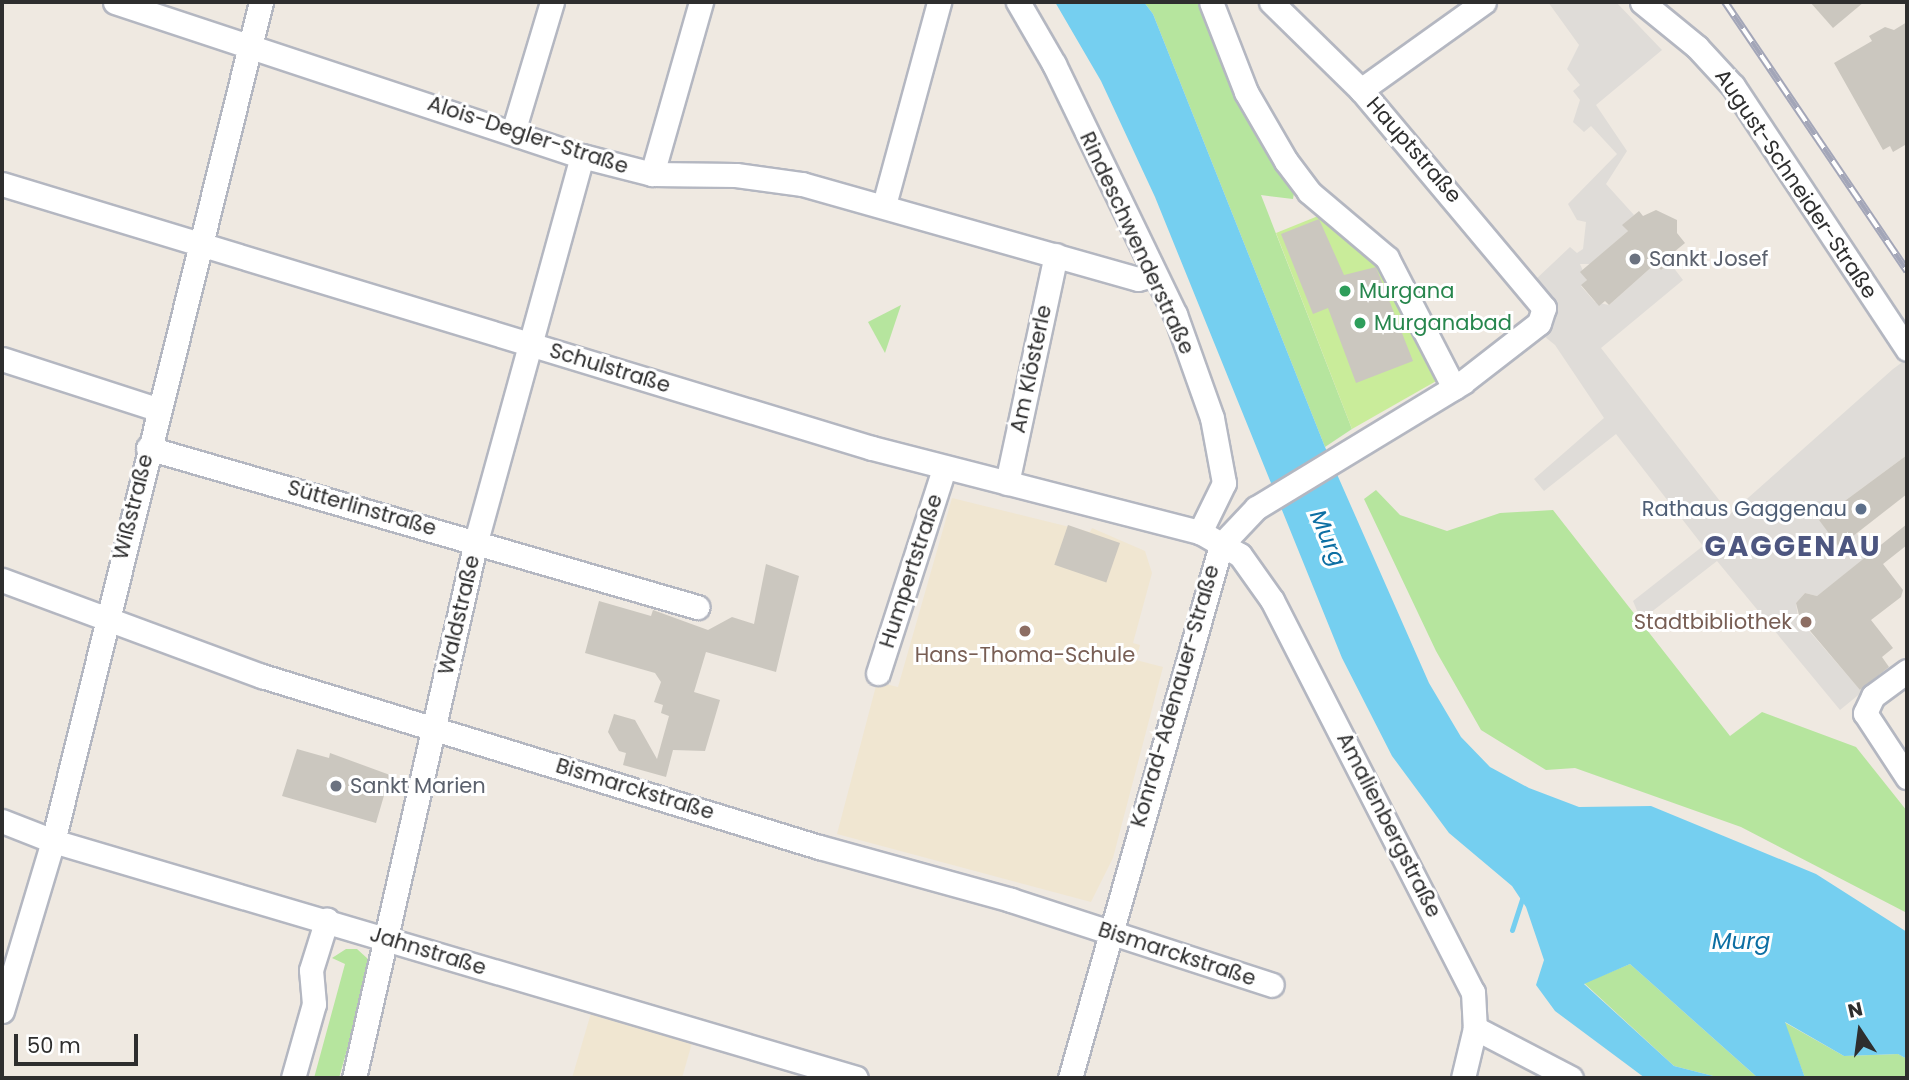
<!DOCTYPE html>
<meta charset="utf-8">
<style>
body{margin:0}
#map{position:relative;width:1909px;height:1080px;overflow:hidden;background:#efe9e1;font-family:Poppins,sans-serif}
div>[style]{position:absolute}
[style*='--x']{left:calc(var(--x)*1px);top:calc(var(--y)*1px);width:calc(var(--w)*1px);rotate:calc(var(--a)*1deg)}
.education>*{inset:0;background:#f0e6d1}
.green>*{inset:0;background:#b6e59e}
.pitch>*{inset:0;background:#c9ec9a}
.plaza>*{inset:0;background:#dfdcd8}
.water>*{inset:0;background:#75cff0}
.stream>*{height:5px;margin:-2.5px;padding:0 2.5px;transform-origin:2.5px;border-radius:2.5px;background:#75cff0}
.building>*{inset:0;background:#cbc7bf;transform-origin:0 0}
.roads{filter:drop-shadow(2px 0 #b4b7c1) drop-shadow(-2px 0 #b4b7c1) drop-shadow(0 2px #b4b7c1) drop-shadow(0 -2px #b4b7c1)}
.minor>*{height:23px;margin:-11.5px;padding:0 11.5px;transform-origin:11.5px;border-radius:11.5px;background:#fff}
.rail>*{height:8px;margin-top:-4px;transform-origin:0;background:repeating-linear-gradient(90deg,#fff 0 16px,#a3a6b8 0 32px);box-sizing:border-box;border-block:2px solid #a3a6b8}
.dots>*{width:19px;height:19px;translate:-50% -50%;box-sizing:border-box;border:4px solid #fff;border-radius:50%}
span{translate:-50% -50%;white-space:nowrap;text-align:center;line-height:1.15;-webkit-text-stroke:6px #fff;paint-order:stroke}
.street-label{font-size:21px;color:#2e2e2e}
.worship-label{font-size:21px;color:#5b616d}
.left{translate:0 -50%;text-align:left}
.leisure-label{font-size:21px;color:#27864d}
.service-label{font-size:21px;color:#4e5e75}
.right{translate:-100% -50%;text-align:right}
.education-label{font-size:21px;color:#785e54}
.water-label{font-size:23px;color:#0d6fa3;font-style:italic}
.district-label{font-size:28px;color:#4d5680;font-weight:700;letter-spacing:2px}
.frame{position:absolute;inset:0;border:4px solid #2e2e2e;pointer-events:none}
.north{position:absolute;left:1825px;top:996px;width:70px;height:70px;-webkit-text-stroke:5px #fff;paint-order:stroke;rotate:347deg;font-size:19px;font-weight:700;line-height:28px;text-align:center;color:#2e2e2e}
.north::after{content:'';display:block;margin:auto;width:24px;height:32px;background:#2e2e2e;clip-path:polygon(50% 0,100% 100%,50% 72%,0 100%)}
.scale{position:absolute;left:14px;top:1034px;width:124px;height:32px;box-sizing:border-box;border:4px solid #2e2e2e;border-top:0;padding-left:9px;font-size:21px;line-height:24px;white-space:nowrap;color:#2e2e2e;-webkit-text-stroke:5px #fff;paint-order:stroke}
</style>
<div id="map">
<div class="education">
<i style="clip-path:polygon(952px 498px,1090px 532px,1092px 528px,1145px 551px,1152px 573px,1133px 643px,1140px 645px,1136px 660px,1163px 667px,1113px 858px,1091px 902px,837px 834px,877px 682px,898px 687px)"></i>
<i style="clip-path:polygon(591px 1013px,692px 1043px,682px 1078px,572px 1078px)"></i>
</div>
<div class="green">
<i style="clip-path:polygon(1144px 2px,1198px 2px,1242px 112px,1281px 175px,1295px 187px,1293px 199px,1261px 195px,1352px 429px,1325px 447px,1153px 14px)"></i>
<i style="clip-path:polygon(901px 305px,885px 353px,868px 322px)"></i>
<i style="clip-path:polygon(1376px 490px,1400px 515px,1447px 531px,1500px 513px,1553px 510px,1730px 736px,1762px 712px,1856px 747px,1907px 811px,1907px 913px,1741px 827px,1575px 768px,1546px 770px,1481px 730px,1436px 651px,1364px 499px)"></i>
<i style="clip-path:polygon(346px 949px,357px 949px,368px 959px,366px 983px,339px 1078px,314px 1078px,345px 964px,332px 958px)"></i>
<i style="clip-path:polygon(1630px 964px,1758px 1078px,1721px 1078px,1674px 1066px,1584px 983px)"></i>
<i style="clip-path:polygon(1784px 1022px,1844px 1056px,1898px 1054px,1907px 1059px,1907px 1078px,1805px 1078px)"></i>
</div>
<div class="pitch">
<i style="clip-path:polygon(1323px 214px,1380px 265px,1438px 380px,1352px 429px,1276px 233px)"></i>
</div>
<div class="plaza">
<i style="clip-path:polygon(1548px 2px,1616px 2px,1662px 50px,1596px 105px,1627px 151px,1606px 184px,1634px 215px,1623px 225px,1628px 231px,1590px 264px,1580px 264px,1587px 280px,1581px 286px,1595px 302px,1609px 305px,1655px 264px,1661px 270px,1670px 263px,1683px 280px,1601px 348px,1730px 514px,1893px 369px,1904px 361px,1907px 366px,1907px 455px,1819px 520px,1856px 533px,1871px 554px,1817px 596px,1805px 593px,1796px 603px,1798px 618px,1862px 692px,1840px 710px,1717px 561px,1641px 620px,1633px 601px,1703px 546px,1616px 434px,1544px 491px,1534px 479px,1604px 418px,1555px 345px,1539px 332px,1534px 281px,1570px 247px,1577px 253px,1583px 249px,1586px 222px,1577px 220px,1568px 204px,1617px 154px,1591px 126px,1584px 132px,1573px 122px,1580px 100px,1573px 91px,1580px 85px,1567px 69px,1579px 45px)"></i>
</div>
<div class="water">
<i style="clip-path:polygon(1055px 2px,1144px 2px,1153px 14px,1325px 447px,1429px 683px,1461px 737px,1490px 767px,1529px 788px,1579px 807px,1651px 806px,1816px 874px,1907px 932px,1907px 1059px,1898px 1054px,1844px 1056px,1785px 1022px,1805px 1078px,1758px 1078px,1630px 964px,1584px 984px,1674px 1066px,1721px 1078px,1645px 1078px,1555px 1011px,1536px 985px,1544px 960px,1526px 907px,1512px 886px,1449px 833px,1392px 756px,1342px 658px,1155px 197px,1101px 81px)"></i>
</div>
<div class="stream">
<i style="--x:1512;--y:930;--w:36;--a:-72"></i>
</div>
<div class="building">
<i style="clip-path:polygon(1810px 2px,1864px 2px,1833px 28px)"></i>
<i style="clip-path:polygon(1907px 22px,1907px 137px,1905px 145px,1893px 152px,1890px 146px,1883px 150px,1834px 63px,1872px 41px,1869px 36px,1885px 27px,1894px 30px)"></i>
<i style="clip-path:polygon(1656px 210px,1677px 220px,1677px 233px,1685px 243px,1674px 252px,1678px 256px,1661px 270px,1655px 264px,1609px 305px,1605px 301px,1599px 306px,1581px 285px,1587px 280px,1580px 272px,1628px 231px,1622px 225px,1639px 211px,1643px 216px)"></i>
<i style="clip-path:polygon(1319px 219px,1344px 275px,1376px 267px,1413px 361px,1356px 383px,1328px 308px,1313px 314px,1281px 234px)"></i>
<i style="clip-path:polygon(1907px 455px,1907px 494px,1839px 547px,1819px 520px)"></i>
<i style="clip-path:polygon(1907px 524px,1907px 545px,1883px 564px,1903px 590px,1901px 597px,1871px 620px,1893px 648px,1882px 657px,1889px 667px,1860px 690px,1800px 619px,1796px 603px,1805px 593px,1817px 596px)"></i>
<i style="left:1068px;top:525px;width:55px;height:42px;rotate:19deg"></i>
<i style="clip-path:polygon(766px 564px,799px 576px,776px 672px,706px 652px,694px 692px,720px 700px,705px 751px,673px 750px,666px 777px,623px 765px,626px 753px,619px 751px,608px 732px,614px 714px,635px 720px,657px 759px,669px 716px,661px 713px,663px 705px,654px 702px,661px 682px,655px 673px,585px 653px,599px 601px,651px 616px,653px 610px,708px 630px,732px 617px,754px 624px)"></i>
<i style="clip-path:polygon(297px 749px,329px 758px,330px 753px,390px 775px,376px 823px,282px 796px)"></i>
</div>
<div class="roads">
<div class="minor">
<i style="--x:115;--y:2;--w:492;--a:18.3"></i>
<i style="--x:582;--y:156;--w:72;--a:14.4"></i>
<i style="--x:652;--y:174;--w:84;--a:0.7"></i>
<i style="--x:736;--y:175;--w:67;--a:7.8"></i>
<i style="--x:802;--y:184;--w:349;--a:15.8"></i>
<i style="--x:1138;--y:279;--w:15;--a:-16"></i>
<i style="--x:1018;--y:2;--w:72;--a:59.9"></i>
<i style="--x:1054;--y:64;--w:278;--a:64.2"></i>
<i style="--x:1175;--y:314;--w:110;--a:70.4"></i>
<i style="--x:1212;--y:418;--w:66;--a:79.5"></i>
<i style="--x:1224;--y:483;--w:55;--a:116.1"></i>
<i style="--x:1211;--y:2;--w:97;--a:68.7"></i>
<i style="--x:1246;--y:92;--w:80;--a:59.9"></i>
<i style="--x:1286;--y:161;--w:39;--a:53"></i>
<i style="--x:1309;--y:192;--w:102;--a:40.2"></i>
<i style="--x:1387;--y:258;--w:146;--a:62.7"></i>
<i style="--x:1642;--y:2;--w:71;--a:39.3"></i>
<i style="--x:1697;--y:47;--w:53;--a:47.3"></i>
<i style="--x:1733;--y:86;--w:315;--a:56.5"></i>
<i style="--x:1361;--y:90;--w:151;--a:-35.6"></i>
<i style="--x:513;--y:132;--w:136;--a:-73.3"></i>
<i style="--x:652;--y:174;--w:179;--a:-74.1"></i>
<i style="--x:2;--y:184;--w:909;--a:16.88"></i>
<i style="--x:872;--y:448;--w:339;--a:14.4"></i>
<i style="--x:1200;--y:532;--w:46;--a:29.9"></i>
<i style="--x:1240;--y:555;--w:55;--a:54.6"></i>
<i style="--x:1272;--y:600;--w:441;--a:62.9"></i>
<i style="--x:1473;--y:992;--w:36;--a:87"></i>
<i style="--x:1475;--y:1028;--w:51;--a:103.5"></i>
<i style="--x:884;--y:205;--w:210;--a:-74.8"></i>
<i style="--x:2;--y:359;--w:163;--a:17.9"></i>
<i style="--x:148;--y:448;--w:572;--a:16.15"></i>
<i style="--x:1007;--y:483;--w:233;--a:-77.9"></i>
<i style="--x:2;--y:580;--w:277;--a:20.3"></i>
<i style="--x:262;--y:676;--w:583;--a:17.07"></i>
<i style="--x:819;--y:847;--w:199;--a:15.4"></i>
<i style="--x:1011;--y:900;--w:274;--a:18"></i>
<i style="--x:1907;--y:671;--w:42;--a:143.7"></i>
<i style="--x:1873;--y:696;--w:19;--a:115"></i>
<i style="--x:1865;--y:713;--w:77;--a:56.7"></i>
<i style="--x:878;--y:673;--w:214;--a:-72.1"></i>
<i style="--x:2;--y:821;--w:55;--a:21.4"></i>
<i style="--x:53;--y:841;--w:837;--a:16.44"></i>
<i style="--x:2;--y:1011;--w:177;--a:-73.3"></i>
<i style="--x:53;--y:841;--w:864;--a:-76.08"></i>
<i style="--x:1475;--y:1028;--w:108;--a:27.5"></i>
<i style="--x:293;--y:1078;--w:77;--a:-74.2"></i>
<i style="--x:314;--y:1004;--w:34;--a:-95"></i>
<i style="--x:311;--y:970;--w:53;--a:-72.6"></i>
<i style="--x:354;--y:1078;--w:551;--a:-77.2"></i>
<i style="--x:476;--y:541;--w:399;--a:-74.6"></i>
<i style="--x:1070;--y:1078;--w:554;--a:-74.18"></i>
<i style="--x:1221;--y:545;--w:51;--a:-46.6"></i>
<i style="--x:1256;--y:508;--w:242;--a:-31.3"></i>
<i style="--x:1463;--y:382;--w:96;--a:-37.8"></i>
<i style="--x:1539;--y:323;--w:16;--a:-72"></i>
<i style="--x:1544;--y:308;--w:285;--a:-130"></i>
<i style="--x:1361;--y:90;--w:126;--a:-135.6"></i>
</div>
</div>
<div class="rail">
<i style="--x:1725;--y:2;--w:325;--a:55.9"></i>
</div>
<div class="dots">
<i style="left:1635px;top:259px;background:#6b7280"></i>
<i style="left:1345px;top:291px;background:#2e9e5b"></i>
<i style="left:1360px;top:323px;background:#2e9e5b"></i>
<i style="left:1861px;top:509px;background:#5c6f8a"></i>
<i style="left:1806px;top:622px;background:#8d6e63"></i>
<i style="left:1025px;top:631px;background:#8d6e63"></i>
<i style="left:336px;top:786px;background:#6b7280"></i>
</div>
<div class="street-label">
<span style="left:528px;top:135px;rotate:18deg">Alois-Degler-Straße</span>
<span style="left:1414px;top:150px;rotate:49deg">Hauptstraße</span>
<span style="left:1796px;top:184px;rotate:56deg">August-Schneider-Straße</span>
<span style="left:1137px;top:243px;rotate:65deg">Rindeschwenderstraße</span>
<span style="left:610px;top:368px;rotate:17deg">Schulstraße</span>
<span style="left:1031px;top:369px;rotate:-78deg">Am Klösterle</span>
<span style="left:133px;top:507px;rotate:-76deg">Wißstraße</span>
<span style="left:362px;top:508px;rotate:16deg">Sütterlinstraße</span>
<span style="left:911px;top:571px;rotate:-72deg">Humpertstraße</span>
<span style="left:459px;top:615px;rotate:-77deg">Waldstraße</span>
<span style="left:1175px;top:696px;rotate:-74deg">Konrad-Adenauer-Straße</span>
<span style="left:635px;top:789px;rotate:17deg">Bismarckstraße</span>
<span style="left:1389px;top:825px;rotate:63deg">Amalienbergstraße</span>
<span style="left:428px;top:951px;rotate:17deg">Jahnstraße</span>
<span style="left:1177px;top:954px;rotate:18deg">Bismarckstraße</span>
</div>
<div class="worship-label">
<span class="left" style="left:1649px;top:259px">Sankt Josef</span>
<span class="left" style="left:350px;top:786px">Sankt Marien</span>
</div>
<div class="leisure-label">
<span class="left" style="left:1359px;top:291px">Murgana</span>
<span class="left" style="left:1374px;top:323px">Murganabad</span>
</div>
<div class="service-label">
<span class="right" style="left:1847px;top:509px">Rathaus Gaggenau</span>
</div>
<div class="education-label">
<span class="right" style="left:1792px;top:622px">Stadtbibliothek</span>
<span style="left:1025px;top:655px">Hans-Thoma-Schule</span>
</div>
<div class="water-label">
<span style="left:1328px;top:538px;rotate:67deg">Murg</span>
<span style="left:1741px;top:941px">Murg</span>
</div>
<div class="district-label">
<span style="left:1793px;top:547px">GAGGENAU</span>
</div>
<div class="frame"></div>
<div class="north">N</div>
<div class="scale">50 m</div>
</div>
